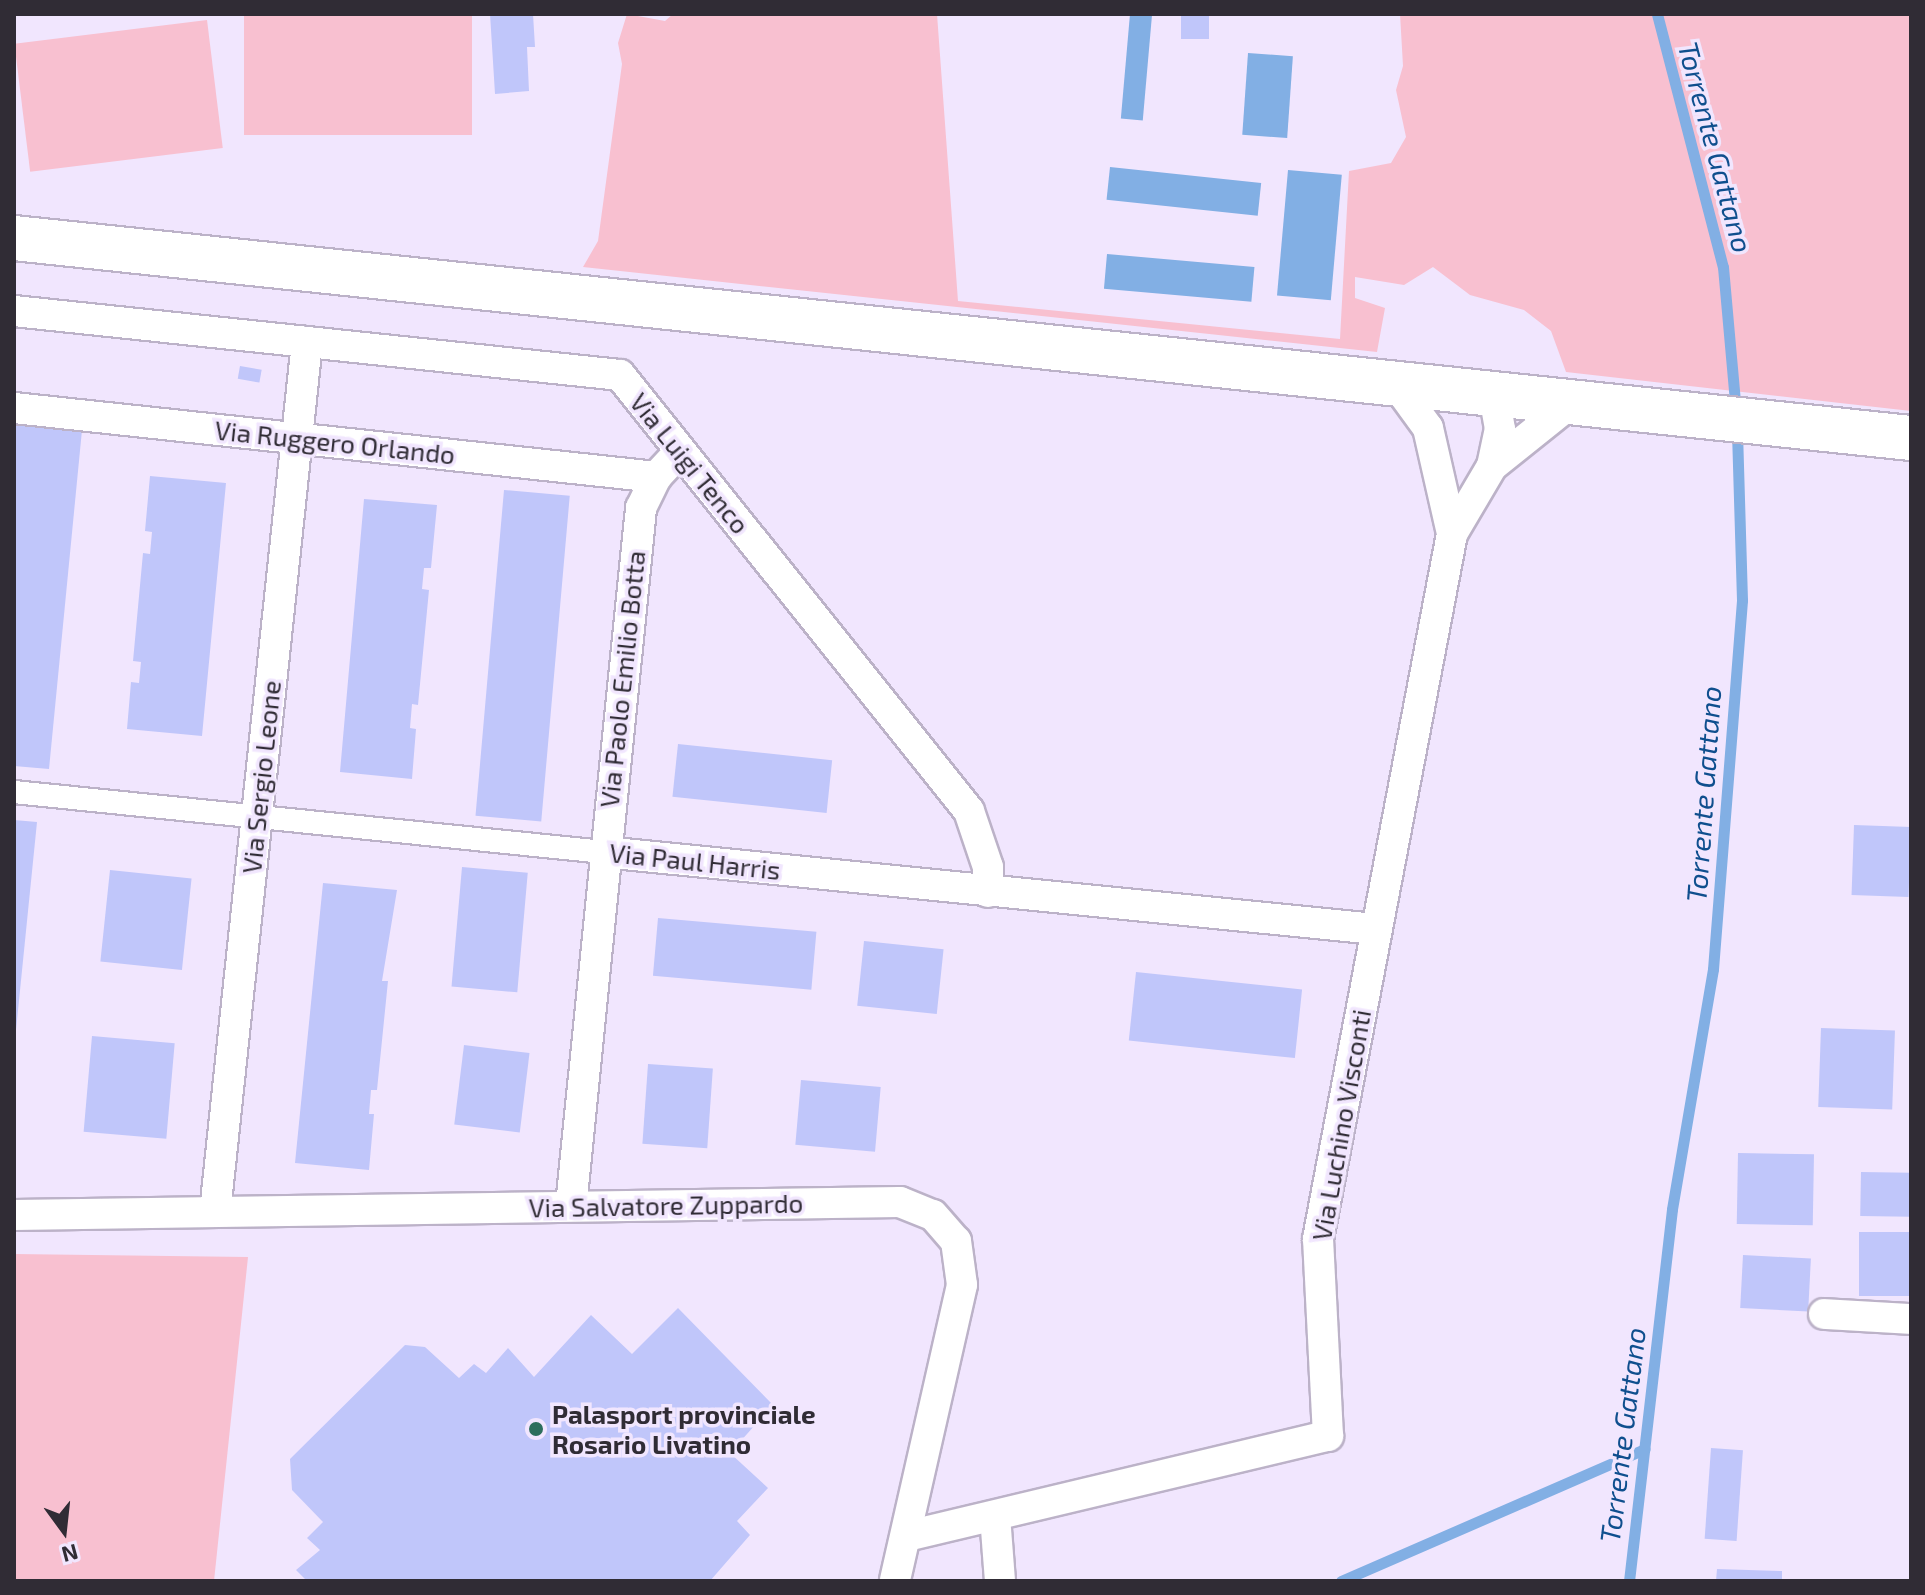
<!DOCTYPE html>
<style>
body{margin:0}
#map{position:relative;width:1925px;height:1595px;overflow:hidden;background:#f1e6fe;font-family:"Exo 2",sans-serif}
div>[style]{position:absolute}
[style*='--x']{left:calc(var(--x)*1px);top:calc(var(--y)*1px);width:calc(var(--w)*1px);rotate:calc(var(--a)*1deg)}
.green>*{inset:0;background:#f8c0d0;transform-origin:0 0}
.water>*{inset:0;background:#82afe4;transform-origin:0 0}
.stream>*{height:11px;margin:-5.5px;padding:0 5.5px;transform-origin:5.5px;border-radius:5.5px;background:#82afe4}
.building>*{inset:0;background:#c0c6fa;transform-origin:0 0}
.roads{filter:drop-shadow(2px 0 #bcb2c8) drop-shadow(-2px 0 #bcb2c8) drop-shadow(0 2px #bcb2c8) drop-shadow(0 -2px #bcb2c8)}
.pedestrian>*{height:22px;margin:-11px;padding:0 11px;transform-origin:11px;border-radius:11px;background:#fff}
.minor>*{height:30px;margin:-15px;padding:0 15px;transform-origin:15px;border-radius:15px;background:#fff}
.primary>*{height:44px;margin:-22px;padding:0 22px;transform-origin:22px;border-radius:22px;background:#fff}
.dots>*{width:22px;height:22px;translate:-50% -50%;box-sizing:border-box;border:4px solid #f1e6fe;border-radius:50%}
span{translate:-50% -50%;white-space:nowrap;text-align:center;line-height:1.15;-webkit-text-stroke:7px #f1e6fe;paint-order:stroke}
.street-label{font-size:26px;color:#302c35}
.poi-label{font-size:26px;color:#302c35;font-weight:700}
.left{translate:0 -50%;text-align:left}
.water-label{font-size:28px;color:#0f4f8e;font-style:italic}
.frame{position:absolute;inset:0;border:16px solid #302c35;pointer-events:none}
.north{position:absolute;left:24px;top:1491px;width:80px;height:80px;-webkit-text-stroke:6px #f1e6fe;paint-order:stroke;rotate:165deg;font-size:22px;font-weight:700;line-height:32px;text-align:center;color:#302c35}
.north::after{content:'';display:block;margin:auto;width:28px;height:36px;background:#302c35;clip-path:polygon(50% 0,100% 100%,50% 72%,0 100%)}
</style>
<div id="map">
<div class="green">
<i style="left:244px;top:14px;width:228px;height:121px"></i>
<i style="clip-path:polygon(627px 14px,665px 21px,673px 14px,937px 14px,958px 301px,1340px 339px,1349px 171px,1391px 163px,1406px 137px,1396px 90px,1403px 66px,1400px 14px,1911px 14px,1911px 411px,1566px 372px,1551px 331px,1524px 310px,1470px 295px,1433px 267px,1404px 285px,1355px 277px,1355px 298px,1385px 308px,1377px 352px,583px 267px,598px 241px,622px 64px,618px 43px)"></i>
<i style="left:207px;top:20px;width:129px;height:194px;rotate:83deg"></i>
<i style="clip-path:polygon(14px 1254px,248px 1257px,214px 1581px,14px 1581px)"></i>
</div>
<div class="water">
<i style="left:1130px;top:14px;width:22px;height:105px;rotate:5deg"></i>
<i style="left:1248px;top:53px;width:45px;height:82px;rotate:4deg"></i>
<i style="left:1110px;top:167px;width:152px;height:33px;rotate:6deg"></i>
<i style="left:1288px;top:170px;width:54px;height:126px;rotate:5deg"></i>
<i style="left:1107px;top:254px;width:148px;height:35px;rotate:5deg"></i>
</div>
<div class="stream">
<i style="--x:1657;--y:14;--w:261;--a:75.4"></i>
<i style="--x:1723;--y:267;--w:146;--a:84.9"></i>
<i style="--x:1341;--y:1581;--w:331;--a:-23.5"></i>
<i style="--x:1629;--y:1581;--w:374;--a:-83.4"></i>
<i style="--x:1672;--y:1209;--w:243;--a:-80.3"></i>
<i style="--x:1713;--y:969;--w:370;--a:-85.5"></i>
<i style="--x:1742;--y:600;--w:171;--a:-91.7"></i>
</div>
<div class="building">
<i style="clip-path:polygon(490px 14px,533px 14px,535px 47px,527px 47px,529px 91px,495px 94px)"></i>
<i style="left:1181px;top:14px;width:28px;height:25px"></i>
<i style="left:240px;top:366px;width:22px;height:13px;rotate:10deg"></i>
<i style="clip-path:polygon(16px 423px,82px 430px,49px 769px,14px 766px)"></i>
<i style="clip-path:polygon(150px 476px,226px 483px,202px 736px,127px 729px,131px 682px,139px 683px,141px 662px,133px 661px,143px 553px,150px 554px,152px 532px,145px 531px)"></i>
<i style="left:504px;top:490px;width:66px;height:327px;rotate:5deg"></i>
<i style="clip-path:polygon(364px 499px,437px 505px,431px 568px,424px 568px,422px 589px,429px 590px,418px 705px,412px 704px,410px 728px,416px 729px,412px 779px,340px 772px)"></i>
<i style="left:678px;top:744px;width:155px;height:53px;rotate:6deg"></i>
<i style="clip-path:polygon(14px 820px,37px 822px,16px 1030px,14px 1030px)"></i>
<i style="left:1854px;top:825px;width:57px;height:70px;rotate:2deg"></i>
<i style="left:462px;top:867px;width:66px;height:120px;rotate:5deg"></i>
<i style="left:110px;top:870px;width:82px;height:92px;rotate:6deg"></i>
<i style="clip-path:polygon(323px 883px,397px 890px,382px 981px,388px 981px,377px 1090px,371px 1090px,369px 1114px,374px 1114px,369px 1170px,295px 1163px)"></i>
<i style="left:658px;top:918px;width:159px;height:58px;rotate:5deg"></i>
<i style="left:864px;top:941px;width:80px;height:65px;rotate:6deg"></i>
<i style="left:1136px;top:972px;width:167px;height:69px;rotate:6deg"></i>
<i style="left:1821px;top:1028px;width:74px;height:79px;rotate:2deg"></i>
<i style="left:92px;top:1036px;width:83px;height:96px;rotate:5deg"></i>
<i style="left:464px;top:1045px;width:66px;height:80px;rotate:7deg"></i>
<i style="left:648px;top:1064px;width:65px;height:80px;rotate:4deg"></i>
<i style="left:801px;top:1080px;width:80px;height:65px;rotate:5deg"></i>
<i style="left:1738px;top:1153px;width:76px;height:71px;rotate:1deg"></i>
<i style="left:1861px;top:1172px;width:50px;height:44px;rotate:1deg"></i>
<i style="left:1859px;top:1232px;width:52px;height:64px"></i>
<i style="left:1743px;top:1255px;width:68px;height:53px;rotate:3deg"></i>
<i style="clip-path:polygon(678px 1308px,773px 1405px,730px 1453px,768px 1488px,737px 1521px,750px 1535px,710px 1581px,307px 1581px,296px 1570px,320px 1550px,307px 1538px,323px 1522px,292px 1490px,290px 1459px,405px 1345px,425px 1347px,459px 1378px,474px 1364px,486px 1373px,508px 1348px,534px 1377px,591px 1315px,632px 1354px)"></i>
<i style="left:1711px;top:1448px;width:32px;height:91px;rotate:4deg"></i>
<i style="clip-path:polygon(1717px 1569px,1782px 1571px,1782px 1581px,1716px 1581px)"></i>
</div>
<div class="roads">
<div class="pedestrian">
<i style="--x:14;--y:792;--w:593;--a:5.81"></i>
</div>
<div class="minor">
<i style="--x:14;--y:311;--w:609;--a:6.03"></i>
<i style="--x:620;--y:375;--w:558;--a:51.32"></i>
<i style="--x:969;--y:811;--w:59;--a:71.3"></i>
<i style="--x:988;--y:867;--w:25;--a:90"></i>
<i style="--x:1393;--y:380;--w:59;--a:53.9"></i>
<i style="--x:1428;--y:428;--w:109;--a:77.2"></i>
<i style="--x:1452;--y:534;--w:79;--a:-59.5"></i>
<i style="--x:1492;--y:466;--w:38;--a:-78"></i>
<i style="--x:1500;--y:429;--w:39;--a:-100"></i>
<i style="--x:14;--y:408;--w:646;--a:6.13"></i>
<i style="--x:1492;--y:466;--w:104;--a:-38.7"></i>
<i style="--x:604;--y:852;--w:776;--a:5.7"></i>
<i style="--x:571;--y:1206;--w:702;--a:-84.27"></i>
<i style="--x:641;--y:508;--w:34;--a:-64"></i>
<i style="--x:656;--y:477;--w:35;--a:-47"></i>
<i style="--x:215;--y:1212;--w:875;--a:-83.96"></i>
<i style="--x:14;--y:1215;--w:886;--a:-0.84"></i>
<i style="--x:900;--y:1202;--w:35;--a:22"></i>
<i style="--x:933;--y:1215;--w:35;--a:49"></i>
<i style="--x:956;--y:1241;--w:44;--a:82.2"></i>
<i style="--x:962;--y:1285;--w:303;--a:102.8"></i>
<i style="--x:1824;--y:1314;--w:87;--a:3.3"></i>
<i style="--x:995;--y:1516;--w:65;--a:85.6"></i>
<i style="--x:907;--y:1536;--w:433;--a:-13.4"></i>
<i style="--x:1328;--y:1436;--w:197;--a:-92.9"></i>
<i style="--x:1318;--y:1239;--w:718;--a:-79.24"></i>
</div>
<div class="primary">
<i style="--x:14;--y:238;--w:1908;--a:6.02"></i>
</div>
</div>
<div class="dots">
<i style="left:536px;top:1429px;background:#2d6e5c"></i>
</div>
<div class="street-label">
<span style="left:335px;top:442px;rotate:6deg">Via Ruggero Orlando</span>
<span style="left:690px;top:463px;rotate:51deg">Via Luigi Tenco</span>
<span style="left:622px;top:679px;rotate:-84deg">Via Paolo Emilio Botta</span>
<span style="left:261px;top:777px;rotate:-84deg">Via Sergio Leone</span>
<span style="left:695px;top:861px;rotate:6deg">Via Paul Harris</span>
<span style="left:1341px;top:1125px;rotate:-80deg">Via Luchino Visconti</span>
<span style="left:666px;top:1205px;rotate:-1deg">Via Salvatore Zuppardo</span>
</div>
<div class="poi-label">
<span class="left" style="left:552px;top:1429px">Palasport provinciale<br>Rosario Livatino</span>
</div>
<div class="water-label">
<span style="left:1716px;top:147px;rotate:75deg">Torrente Gattano</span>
<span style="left:1703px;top:794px;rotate:-86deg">Torrente Gattano</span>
<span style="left:1622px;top:1435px;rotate:-83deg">Torrente Gattano</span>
</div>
<div class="frame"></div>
<div class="north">N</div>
</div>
